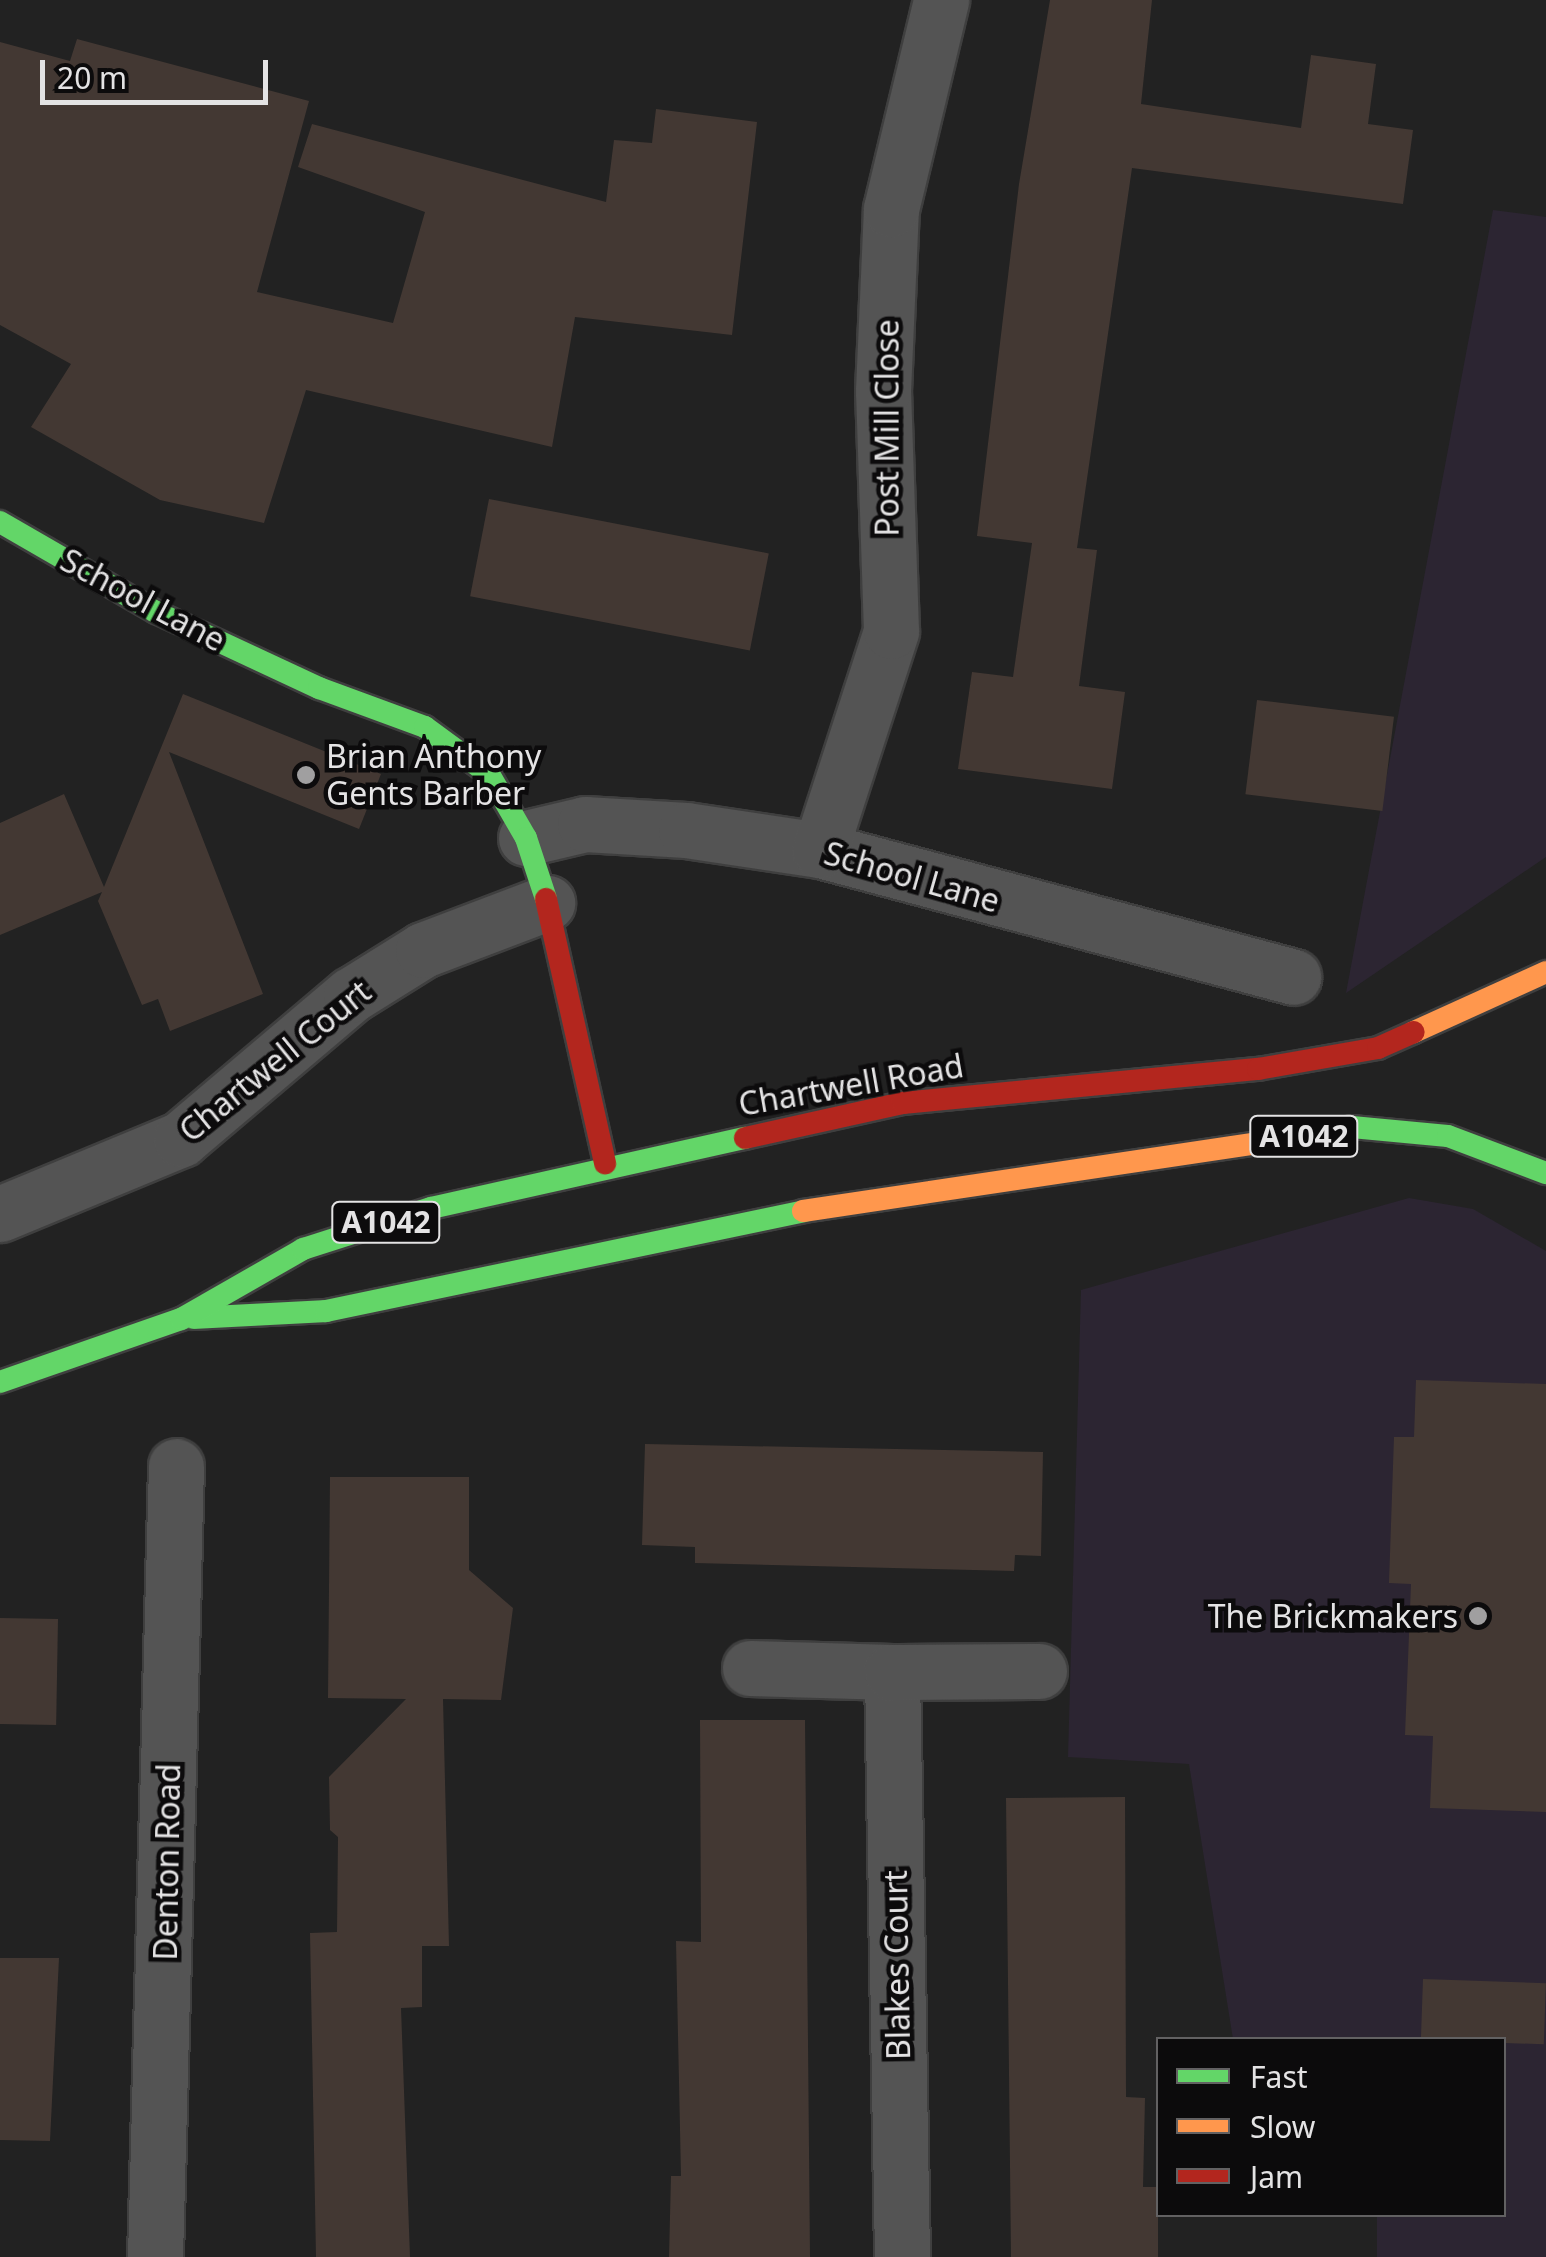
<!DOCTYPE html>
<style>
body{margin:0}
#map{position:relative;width:1546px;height:2257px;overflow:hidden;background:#222;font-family:"Noto Sans",sans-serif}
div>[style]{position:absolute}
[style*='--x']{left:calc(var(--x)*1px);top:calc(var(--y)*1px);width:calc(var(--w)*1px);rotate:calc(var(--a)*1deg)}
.commercial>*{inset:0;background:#2c2532}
.building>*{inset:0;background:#433833;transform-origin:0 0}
.roads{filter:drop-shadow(2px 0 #3f3f3f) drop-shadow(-2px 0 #3f3f3f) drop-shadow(0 2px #3f3f3f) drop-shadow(0 -2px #3f3f3f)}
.street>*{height:55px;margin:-27.5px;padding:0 27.5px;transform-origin:27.5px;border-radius:27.5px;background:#545454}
.fast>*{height:22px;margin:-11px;padding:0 11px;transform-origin:11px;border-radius:11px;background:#63d668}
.slow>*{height:22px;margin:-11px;padding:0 11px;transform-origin:11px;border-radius:11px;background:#ff974d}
.jam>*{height:22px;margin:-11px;padding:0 11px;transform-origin:11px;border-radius:11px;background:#b3261e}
.dots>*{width:28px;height:28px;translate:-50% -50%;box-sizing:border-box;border:5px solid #0c0b0c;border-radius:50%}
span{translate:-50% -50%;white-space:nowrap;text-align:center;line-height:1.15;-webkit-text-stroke:9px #0c0b0c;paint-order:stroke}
.shield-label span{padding:2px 8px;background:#0c0b0c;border:2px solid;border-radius:8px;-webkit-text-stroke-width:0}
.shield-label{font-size:30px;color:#e4e3e4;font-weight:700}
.street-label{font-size:32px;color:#e4e3e4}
.poi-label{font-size:32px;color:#e4e3e4}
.left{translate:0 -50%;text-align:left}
.right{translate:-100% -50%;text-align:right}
.legend{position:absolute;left:1156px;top:2037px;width:350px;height:180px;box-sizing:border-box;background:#0c0b0c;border:2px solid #626162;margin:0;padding:12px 18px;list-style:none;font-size:30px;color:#e4e3e4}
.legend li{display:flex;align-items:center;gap:20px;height:50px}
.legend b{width:50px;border:2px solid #626162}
.scale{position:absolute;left:40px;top:60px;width:228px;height:45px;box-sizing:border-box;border:5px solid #e4e3e4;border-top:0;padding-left:12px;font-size:30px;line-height:35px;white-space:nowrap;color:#e4e3e4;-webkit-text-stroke:8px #0c0b0c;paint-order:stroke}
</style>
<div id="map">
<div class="commercial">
<i style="clip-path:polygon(1493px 210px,1546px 217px,1546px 857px,1346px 993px)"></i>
<i style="clip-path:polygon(1409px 1198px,1473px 1209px,1546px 1251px,1546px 2257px,1377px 2257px,1377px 2215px,1504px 2214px,1504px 2040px,1233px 2039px,1189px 1764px,1068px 1757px,1081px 1290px)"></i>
</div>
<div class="building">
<i style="clip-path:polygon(1050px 0,1152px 0,1141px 104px,1301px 128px,1311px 55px,1376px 64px,1368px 124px,1413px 130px,1403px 204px,1132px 168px,1077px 548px,1097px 550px,1079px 686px,1125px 692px,1112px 789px,958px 769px,972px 672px,1013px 677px,1032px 543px,977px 536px,1019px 184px)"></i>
<i style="clip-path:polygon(77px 39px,309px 101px,257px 292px,393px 323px,425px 212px,298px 167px,312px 124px,606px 202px,614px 140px,652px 143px,656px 109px,757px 122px,732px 335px,575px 317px,552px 447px,306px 390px,264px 523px,160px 500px,31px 427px,71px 364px,0 325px,0 42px,70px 61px)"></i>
<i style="left:489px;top:499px;width:285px;height:99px;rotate:11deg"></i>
<i style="clip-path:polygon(183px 694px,381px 774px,359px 829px,169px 752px,263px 994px,170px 1031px,158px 999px,142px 1005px,98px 901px,102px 892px,0 935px,0 823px,64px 794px,104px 887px)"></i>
<i style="left:1257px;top:700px;width:138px;height:95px;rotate:7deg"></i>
<i style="clip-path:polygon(1416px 1380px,1546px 1384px,1546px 1812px,1430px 1808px,1433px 1736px,1405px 1735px,1411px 1584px,1389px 1583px,1394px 1437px,1414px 1437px)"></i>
<i style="clip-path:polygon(645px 1444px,1043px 1452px,1041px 1556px,1015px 1555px,1014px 1571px,695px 1563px,695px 1547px,642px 1545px)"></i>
<i style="clip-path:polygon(330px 1477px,469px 1477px,469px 1570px,513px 1608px,501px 1700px,443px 1699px,449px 1946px,422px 1946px,422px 2007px,401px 2008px,410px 2257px,316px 2257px,310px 1933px,337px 1932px,338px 1837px,330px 1830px,329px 1777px,406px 1699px,328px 1698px)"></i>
<i style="left:0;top:1618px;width:58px;height:106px;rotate:1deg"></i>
<i style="clip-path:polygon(700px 1720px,805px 1720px,810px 2257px,669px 2257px,671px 2176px,681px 2176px,676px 1941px,701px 1942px)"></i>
<i style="clip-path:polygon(1125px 1797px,1126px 2097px,1145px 2098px,1143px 2187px,1158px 2187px,1158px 2257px,1011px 2257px,1006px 1798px)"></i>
<i style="clip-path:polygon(0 1958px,59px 1958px,50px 2141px,0 2140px)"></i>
<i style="left:1423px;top:1979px;width:123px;height:61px;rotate:2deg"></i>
</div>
<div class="roads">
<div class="street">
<i style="--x:526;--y:838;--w:61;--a:-13.3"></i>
<i style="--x:585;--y:824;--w:101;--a:3.4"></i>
<i style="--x:686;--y:830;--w:135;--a:8.5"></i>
<i style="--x:820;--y:850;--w:490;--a:15"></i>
<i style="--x:820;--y:850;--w:230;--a:-72"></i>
<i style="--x:891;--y:631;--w:240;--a:-91.9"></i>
<i style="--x:883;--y:391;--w:182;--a:-87.5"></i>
<i style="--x:891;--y:209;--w:215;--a:-76.5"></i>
<i style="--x:0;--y:1214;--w:196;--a:-22.5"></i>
<i style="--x:181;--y:1139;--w:223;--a:-40.3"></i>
<i style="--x:351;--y:995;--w:85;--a:-32"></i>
<i style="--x:423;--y:950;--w:133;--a:-20.8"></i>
<i style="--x:750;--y:1668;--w:142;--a:1.6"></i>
<i style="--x:155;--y:2257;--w:791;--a:-88.48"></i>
<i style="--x:902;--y:2257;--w:585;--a:-90.98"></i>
<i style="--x:892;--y:1672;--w:147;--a:-0.4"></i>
</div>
<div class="fast">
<i style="--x:0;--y:522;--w:180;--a:30"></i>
<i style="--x:156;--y:612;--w:180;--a:25"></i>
<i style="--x:319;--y:688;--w:113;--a:20.2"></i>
<i style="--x:425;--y:727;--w:79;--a:36.3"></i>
<i style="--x:489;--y:774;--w:74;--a:60"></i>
<i style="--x:526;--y:838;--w:64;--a:71.8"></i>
<i style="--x:1293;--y:1138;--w:60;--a:-10.6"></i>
<i style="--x:1352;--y:1127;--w:96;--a:5.4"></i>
<i style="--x:1448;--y:1136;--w:105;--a:20.7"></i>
<i style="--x:194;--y:1318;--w:132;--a:-3"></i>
<i style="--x:326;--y:1311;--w:487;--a:-11.8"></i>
<i style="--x:0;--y:1382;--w:192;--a:-19.2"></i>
<i style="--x:181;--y:1319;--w:141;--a:-29.8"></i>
<i style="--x:303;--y:1249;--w:134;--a:-17.8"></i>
<i style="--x:431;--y:1208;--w:322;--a:-12.6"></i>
</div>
<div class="slow">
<i style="--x:1414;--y:1032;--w:145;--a:-24.4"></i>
<i style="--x:803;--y:1211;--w:495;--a:-8.5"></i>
</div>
<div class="jam">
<i style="--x:546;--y:899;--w:271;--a:77.4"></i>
<i style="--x:745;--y:1138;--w:162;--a:-12.5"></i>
<i style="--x:903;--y:1103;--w:357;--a:-5.5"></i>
<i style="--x:1258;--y:1069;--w:122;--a:-9.9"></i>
<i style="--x:1378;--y:1048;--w:39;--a:-24"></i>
</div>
</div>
<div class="dots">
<i style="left:306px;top:775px;background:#a09fa0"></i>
<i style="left:1478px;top:1616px;background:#a09fa0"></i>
</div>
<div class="shield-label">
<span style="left:1304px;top:1136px">A1042</span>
<span style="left:386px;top:1222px">A1042</span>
</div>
<div class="street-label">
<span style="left:887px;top:428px;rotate:-90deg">Post Mill Close</span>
<span style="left:143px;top:600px;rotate:28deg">School Lane</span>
<span style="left:912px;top:877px;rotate:16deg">School Lane</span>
<span style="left:275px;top:1061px;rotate:-39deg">Chartwell Court</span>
<span style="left:851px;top:1085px;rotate:-10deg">Chartwell Road</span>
<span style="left:167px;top:1862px;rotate:-89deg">Denton Road</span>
<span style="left:897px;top:1965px;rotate:-91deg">Blakes Court</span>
</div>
<div class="poi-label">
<span class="left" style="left:326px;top:775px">Brian Anthony<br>Gents Barber</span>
<span class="right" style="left:1458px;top:1616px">The Brickmakers</span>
</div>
<ul class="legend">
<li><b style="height:12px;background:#63d668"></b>Fast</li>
<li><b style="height:12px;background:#ff974d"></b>Slow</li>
<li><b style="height:12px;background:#b3261e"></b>Jam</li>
</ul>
<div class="scale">20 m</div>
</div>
